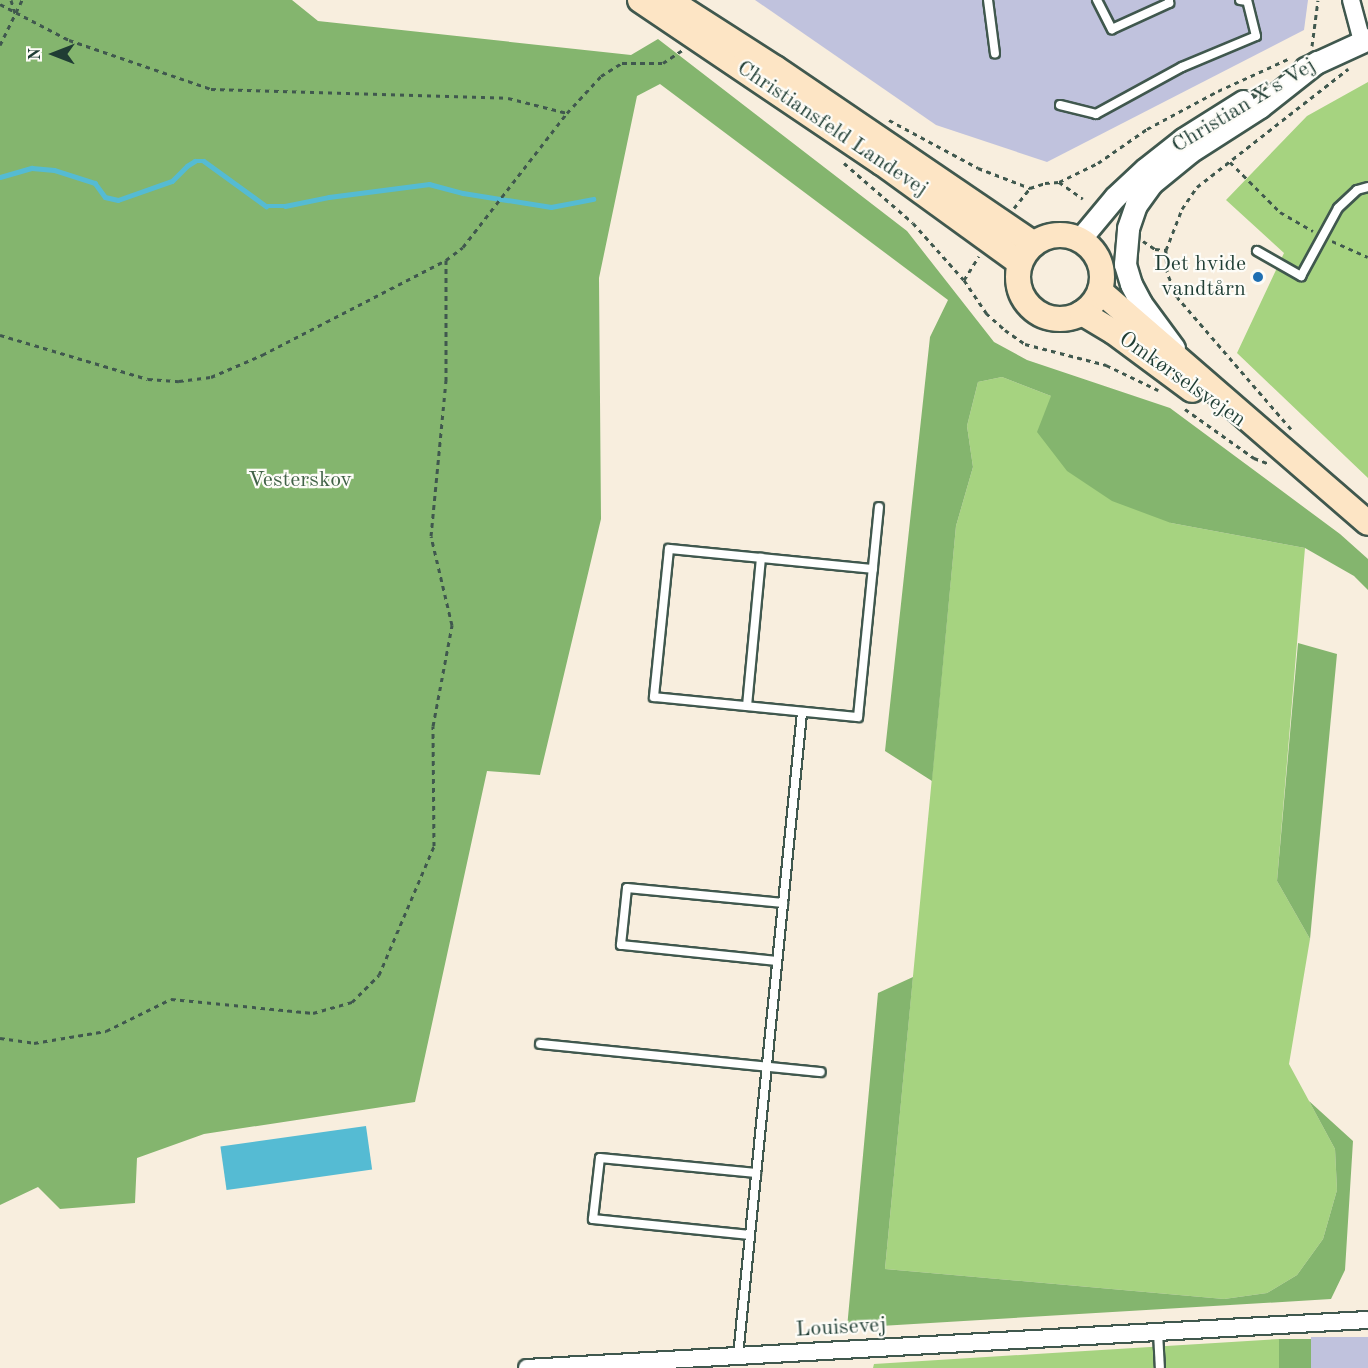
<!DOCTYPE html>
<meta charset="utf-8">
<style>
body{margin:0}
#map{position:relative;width:1368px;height:1368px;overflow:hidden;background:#f8eede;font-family:"Old Standard TT",serif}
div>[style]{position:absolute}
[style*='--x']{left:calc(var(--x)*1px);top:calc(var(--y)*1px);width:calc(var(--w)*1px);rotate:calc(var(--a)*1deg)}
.industrial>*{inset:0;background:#c0c2dd;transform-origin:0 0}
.green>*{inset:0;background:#a6d380}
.forest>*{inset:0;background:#84b56e;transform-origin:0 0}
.water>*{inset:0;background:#55bbd3;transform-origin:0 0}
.stream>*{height:4.5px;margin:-2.25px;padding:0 2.25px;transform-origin:2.25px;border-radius:2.25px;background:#55bbd3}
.path>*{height:3px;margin-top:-1.5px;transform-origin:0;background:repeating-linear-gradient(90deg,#40584e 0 4.5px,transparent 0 9px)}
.roads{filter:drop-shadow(2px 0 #40584e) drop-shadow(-2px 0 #40584e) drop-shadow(0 2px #40584e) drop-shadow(0 -2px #40584e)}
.service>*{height:8px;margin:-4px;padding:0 4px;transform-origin:4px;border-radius:4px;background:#fff}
.minor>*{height:16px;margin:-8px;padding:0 8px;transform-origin:8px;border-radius:8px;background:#fff}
.tertiary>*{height:21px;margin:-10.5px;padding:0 10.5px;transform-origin:10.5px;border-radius:10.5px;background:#fff}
.secondary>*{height:24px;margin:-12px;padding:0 12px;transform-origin:12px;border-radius:12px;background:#fde5c5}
.secondary>.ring{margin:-12px;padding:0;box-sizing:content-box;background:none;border:24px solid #fde5c5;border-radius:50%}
.dots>*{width:16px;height:16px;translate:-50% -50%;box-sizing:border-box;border:3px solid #fdfcf7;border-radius:50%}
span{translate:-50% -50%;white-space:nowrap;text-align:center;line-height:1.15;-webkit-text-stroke:4.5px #fdfcf7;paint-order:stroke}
.street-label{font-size:22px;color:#1f3d34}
.poi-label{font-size:22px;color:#1f3d34}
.right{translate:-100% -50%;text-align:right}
.park-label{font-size:22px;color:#416247}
.north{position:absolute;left:24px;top:24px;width:60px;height:60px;-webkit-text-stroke:4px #fdfcf7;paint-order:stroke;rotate:270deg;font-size:16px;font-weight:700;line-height:24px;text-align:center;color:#1f3d34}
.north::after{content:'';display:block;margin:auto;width:21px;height:27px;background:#1f3d34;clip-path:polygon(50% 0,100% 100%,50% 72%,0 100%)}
</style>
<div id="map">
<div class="industrial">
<i style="clip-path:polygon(755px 0,1308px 0,1304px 30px,1047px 162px,936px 125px)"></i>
<i style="left:1368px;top:1337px;width:31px;height:57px;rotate:90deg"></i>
</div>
<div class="green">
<i style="clip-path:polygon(1368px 82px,1368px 478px,1237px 353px,1284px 253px,1226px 200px,1307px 116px)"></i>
<i style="clip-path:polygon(1002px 377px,1051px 396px,1171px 523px,1305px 548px,1277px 881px,1310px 939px,1289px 1064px,1335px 1149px,1337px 1190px,1323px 1239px,1297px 1275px,1267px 1293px,1224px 1299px,885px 1269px,956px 526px,973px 467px,967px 426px,978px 382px)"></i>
<i style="clip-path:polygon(1279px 1339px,1280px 1368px,873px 1368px,874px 1364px)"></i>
</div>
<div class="forest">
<i style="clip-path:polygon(0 0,292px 0,318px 21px,631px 55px,658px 39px,907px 231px,994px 342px,1027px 360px,1170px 408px,1340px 534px,1368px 559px,1368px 590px,1354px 576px,1305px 548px,1171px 523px,1112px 501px,1067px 471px,1037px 432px,1051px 396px,1002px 377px,978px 382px,967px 426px,973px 467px,956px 526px,932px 781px,885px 751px,930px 337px,948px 300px,660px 84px,637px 96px,599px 278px,601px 519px,540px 775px,487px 771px,415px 1102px,204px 1134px,137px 1158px,135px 1203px,60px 1209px,38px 1187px,0 1205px)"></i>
<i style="clip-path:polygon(1298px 643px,1337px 654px,1310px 939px,1277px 881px)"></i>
<i style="clip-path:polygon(913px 977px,885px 1269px,1224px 1299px,1267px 1293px,1297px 1275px,1323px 1239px,1337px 1190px,1335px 1149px,1309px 1101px,1353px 1141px,1345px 1270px,1331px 1299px,847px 1328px,878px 993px)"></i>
<i style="left:1279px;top:1339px;width:32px;height:29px"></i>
</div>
<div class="water">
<i style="left:366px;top:1126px;width:44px;height:147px;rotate:82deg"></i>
</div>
<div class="stream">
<i style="--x:0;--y:177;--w:33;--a:-16"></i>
<i style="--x:32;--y:168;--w:22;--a:5"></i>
<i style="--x:54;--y:170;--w:43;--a:17.6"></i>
<i style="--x:95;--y:183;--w:17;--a:54"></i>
<i style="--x:105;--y:197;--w:13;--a:13"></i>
<i style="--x:118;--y:200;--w:57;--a:-19.4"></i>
<i style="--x:172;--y:181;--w:21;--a:-45"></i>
<i style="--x:187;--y:166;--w:9;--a:-32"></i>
<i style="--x:195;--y:161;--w:9;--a:0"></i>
<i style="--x:204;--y:161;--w:77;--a:36"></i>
<i style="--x:266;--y:206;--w:19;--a:0"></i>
<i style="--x:285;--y:206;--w:45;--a:-11.6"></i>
<i style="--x:329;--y:197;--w:101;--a:-7.4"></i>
<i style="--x:429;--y:184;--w:35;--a:15"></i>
<i style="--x:463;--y:193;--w:89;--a:9"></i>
<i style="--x:551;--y:207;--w:43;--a:-10.8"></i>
</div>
<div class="path">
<i style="--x:11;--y:0;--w:14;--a:73"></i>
<i style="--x:0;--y:4;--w:78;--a:27.6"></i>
<i style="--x:69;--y:40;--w:150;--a:19"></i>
<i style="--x:211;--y:89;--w:297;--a:1.7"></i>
<i style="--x:508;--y:98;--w:61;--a:14.3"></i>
<i style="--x:0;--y:45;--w:50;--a:-63.9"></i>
<i style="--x:1312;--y:46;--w:46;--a:-82.6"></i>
<i style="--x:889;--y:120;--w:101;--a:28.3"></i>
<i style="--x:978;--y:168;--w:56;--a:21"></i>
<i style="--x:1230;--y:162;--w:71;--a:45"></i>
<i style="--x:1280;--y:212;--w:38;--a:30"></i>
<i style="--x:844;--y:163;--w:91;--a:41"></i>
<i style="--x:913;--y:223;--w:76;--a:48.2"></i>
<i style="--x:964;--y:280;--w:40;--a:56"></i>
<i style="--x:986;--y:313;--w:25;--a:42"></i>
<i style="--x:1005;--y:330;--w:24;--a:35"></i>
<i style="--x:1025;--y:344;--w:84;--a:14.5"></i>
<i style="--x:1106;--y:365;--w:58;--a:25.7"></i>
<i style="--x:1059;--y:182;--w:43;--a:-26"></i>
<i style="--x:1098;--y:163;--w:60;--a:-34.8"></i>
<i style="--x:1147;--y:129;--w:81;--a:-28.2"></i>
<i style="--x:1218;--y:91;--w:79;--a:-24.6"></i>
<i style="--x:1014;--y:208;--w:26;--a:-51"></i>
<i style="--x:1030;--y:188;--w:16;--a:-18"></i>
<i style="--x:1045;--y:183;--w:14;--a:-4"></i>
<i style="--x:1059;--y:182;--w:29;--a:35"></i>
<i style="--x:1143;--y:241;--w:14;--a:34"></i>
<i style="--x:1155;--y:249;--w:11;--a:5"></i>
<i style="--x:1332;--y:241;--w:39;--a:24"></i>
<i style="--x:964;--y:280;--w:28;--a:-58"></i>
<i style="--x:0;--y:335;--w:154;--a:16.6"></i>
<i style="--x:148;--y:379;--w:31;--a:4"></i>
<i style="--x:179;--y:381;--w:32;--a:-7"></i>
<i style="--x:211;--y:377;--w:56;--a:-23.3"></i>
<i style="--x:262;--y:355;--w:207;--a:-27.3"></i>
<i style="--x:446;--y:260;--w:21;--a:-37"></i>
<i style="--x:463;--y:247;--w:170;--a:-52.2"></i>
<i style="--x:567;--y:113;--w:50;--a:-47.4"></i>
<i style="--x:601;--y:76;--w:25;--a:-32"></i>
<i style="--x:622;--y:63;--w:41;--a:0"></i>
<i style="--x:663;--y:63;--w:23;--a:-34"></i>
<i style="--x:1185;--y:409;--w:85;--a:35.4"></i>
<i style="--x:1254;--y:458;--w:17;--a:21"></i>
<i style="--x:1291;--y:429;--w:174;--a:-130.8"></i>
<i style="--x:1177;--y:297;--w:27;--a:-112"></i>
<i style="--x:1167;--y:272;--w:22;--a:-93"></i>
<i style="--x:1166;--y:250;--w:44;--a:-68.7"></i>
<i style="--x:1182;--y:209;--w:27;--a:-56"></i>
<i style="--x:1197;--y:187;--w:192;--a:-38"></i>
<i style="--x:0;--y:1038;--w:34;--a:8"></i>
<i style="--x:34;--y:1043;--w:73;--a:-9.5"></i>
<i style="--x:106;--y:1031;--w:72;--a:-26.2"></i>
<i style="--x:171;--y:999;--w:143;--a:5.6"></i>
<i style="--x:313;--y:1013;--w:41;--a:-15.8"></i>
<i style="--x:352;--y:1002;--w:38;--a:-45"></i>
<i style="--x:379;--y:975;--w:140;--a:-66.9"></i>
<i style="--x:434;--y:846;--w:120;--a:-90.5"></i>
<i style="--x:433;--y:726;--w:103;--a:-79.3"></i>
<i style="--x:452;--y:625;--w:91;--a:-103.3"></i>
<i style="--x:431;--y:536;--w:156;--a:-84.5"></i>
<i style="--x:446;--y:381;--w:121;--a:-90"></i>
</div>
<div class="roads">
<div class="service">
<i style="--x:988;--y:0;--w:54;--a:82.6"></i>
<i style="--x:1097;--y:0;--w:33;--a:63"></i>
<i style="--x:1112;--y:29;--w:63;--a:-24.5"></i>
<i style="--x:1169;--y:3;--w:3;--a:-90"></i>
<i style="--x:1060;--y:105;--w:37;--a:14"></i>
<i style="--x:1096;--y:114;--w:98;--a:-28.7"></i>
<i style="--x:1182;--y:67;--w:80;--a:-22.7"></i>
<i style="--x:1256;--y:36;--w:36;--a:-104"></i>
<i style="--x:1247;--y:1;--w:7;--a:-172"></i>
<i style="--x:1257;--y:251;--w:51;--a:29.6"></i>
<i style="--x:1301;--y:276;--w:77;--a:-61.4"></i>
<i style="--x:1338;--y:208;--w:26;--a:-43"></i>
<i style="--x:1357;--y:190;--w:11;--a:-15"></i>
<i style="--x:873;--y:569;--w:205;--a:-174.4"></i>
<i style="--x:669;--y:549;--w:149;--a:95.8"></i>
<i style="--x:654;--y:697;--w:205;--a:5.6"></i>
<i style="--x:858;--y:717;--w:211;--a:-84.3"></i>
<i style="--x:747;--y:706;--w:149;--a:-84.6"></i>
<i style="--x:777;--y:961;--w:157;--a:-174.1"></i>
<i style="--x:621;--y:945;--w:57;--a:-84"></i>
<i style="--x:627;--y:888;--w:157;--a:5.5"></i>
<i style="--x:540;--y:1044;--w:282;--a:5.7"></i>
<i style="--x:750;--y:1235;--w:158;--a:-174.2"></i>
<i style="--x:593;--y:1219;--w:61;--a:-83.5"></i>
<i style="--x:600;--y:1158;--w:157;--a:5.5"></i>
<i style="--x:1158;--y:1332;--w:36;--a:87"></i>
<i style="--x:738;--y:1356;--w:647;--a:-84.32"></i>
</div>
<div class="minor">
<i style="--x:1351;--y:0;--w:42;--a:75"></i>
<i style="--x:527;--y:1368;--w:842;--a:-3.27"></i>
</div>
<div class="tertiary">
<i style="--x:1305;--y:68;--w:69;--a:-24.7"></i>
<i style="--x:1080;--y:239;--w:55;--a:-50.2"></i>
<i style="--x:1115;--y:197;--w:41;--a:-43"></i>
<i style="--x:1145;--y:169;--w:48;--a:-38.3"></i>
<i style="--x:1183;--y:139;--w:71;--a:-32.3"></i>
<i style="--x:1174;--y:348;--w:56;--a:-126.3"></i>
<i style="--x:1141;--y:303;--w:21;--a:-118"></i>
<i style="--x:1131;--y:284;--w:21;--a:-107"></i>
<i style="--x:1125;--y:264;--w:36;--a:-85"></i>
<i style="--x:1128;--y:228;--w:24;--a:-71"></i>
<i style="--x:1136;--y:205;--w:27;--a:-54"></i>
<i style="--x:1152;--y:183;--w:49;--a:-39.2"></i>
<i style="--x:1190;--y:152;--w:83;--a:-32.7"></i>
<i style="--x:1260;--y:107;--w:73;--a:-38.3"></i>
</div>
<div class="secondary">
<i style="--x:640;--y:0;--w:292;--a:34"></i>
<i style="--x:882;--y:163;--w:170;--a:35.9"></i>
<i style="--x:669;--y:0;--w:126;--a:32.7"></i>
<i style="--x:775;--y:68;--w:313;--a:34.2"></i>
<i class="ring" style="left:1018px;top:235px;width:60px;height:60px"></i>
<i style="--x:1100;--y:291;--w:354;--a:40.9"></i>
<i style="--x:1082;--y:313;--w:37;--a:31"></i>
<i style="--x:1114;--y:332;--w:97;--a:36.6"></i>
</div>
</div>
<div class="dots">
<i style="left:1258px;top:277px;background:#1f6fb2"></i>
</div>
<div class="street-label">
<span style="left:1244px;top:106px;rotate:-31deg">Christian X's Vej</span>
<span style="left:832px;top:129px;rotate:34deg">Christiansfeld Landevej</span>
<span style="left:1182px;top:380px;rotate:35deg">Omkørselsvejen</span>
<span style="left:841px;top:1328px;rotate:-3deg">Louisevej</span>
</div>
<div class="poi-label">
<span class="right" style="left:1246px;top:277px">Det hvide<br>vandtårn</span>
</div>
<div class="park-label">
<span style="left:300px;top:481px">Vesterskov</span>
</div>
<div class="north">N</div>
</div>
